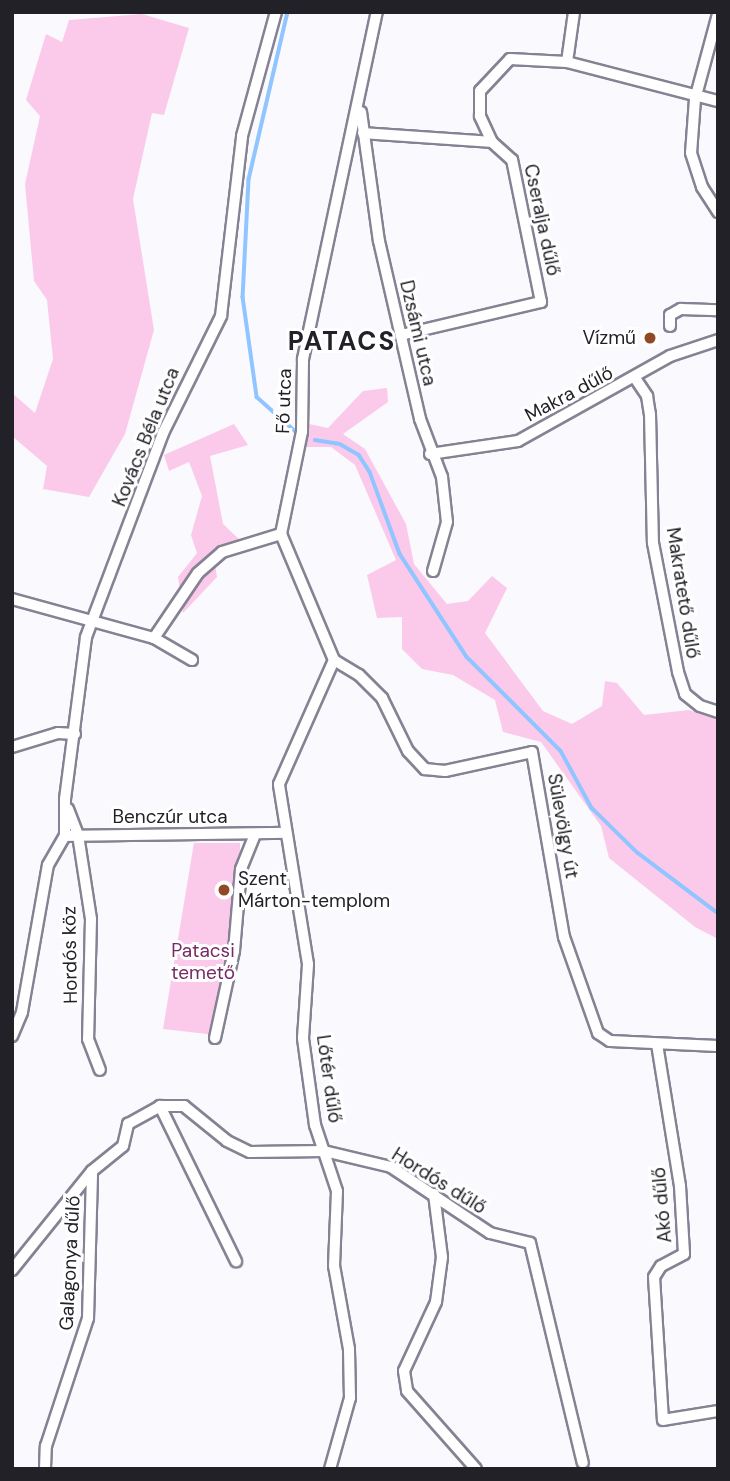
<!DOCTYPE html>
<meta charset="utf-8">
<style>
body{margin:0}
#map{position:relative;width:730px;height:1481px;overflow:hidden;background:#faf9fd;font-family:"DM Sans",sans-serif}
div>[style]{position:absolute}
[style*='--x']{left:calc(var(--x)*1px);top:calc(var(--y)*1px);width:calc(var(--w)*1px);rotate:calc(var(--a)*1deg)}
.green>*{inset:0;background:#fbcaeb}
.stream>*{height:3.5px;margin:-1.75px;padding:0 1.75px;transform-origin:1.75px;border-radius:1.75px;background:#90c5ff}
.roads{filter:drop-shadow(2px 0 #858293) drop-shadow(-2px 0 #858293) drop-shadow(0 2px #858293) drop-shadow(0 -2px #858293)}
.minor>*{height:10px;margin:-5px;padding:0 5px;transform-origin:5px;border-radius:5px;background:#fff}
.dots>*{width:19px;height:19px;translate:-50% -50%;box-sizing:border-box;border:4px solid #fff;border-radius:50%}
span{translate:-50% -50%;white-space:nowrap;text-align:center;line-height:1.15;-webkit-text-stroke:6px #fff;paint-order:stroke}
.street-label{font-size:19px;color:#232128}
.poi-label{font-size:19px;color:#232128}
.right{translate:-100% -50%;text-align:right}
.left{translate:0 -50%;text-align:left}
.park-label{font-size:19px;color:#762964}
.district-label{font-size:26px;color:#232128;font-weight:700;letter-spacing:2px}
.frame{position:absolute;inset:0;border:14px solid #232128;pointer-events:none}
</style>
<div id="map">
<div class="green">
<i style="clip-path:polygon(142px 14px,189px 28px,164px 115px,152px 113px,133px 199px,154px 330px,125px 434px,89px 497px,43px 489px,47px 466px,12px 436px,12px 393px,35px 413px,53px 359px,47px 300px,34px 281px,25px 184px,40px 116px,26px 100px,46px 34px,62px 42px,69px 20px)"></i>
<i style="clip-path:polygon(387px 388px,388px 402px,343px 434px,365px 449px,406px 524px,414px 564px,447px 604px,468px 601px,492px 576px,507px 588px,485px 633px,543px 711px,572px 724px,602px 706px,605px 681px,617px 683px,644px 715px,689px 710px,718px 720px,718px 939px,695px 927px,609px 858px,601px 826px,541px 742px,503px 732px,495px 700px,453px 675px,422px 669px,402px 649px,402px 617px,377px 618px,367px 575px,396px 560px,355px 465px,331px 447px,306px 447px,309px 424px,328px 428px,363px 391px)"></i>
<i style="clip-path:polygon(234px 424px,248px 445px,210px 456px,223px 524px,241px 541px,251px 537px,256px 548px,227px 555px,215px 564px,217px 577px,183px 613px,178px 577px,197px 553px,191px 535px,202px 496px,189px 462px,169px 471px,164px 455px)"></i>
<i style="clip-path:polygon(194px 843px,240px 843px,240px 904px,216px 1035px,163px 1029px)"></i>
</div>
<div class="stream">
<i style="--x:288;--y:12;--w:172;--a:103.1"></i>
<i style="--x:249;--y:180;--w:117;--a:92.9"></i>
<i style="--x:243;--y:297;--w:101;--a:82"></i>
<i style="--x:257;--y:397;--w:50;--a:41.7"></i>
<i style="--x:315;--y:440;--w:25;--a:9"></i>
<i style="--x:340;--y:444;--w:22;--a:30"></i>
<i style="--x:359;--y:455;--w:20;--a:57"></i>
<i style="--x:370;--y:472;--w:87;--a:69.9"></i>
<i style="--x:400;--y:554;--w:123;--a:57"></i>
<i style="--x:467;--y:657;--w:133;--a:45"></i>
<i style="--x:561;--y:751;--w:65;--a:61.5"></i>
<i style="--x:592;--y:808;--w:64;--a:44.4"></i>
<i style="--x:638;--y:853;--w:100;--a:36.9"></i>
</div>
<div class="roads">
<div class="minor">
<i style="--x:718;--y:14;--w:88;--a:105.1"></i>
<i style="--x:695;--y:99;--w:54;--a:94.2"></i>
<i style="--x:691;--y:153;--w:36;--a:72"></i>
<i style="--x:702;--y:187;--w:30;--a:57"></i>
<i style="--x:567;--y:62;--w:50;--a:-82"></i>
<i style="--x:361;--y:112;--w:130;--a:82.1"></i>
<i style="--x:379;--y:241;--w:183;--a:77"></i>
<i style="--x:420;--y:419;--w:62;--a:69.2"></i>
<i style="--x:442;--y:477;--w:45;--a:83.7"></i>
<i style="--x:447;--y:522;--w:51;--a:105.9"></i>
<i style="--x:363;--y:133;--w:129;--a:4"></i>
<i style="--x:670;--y:326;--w:11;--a:-90"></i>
<i style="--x:670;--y:315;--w:13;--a:-29"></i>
<i style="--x:681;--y:309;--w:37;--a:2"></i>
<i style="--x:401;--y:335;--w:144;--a:-13.3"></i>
<i style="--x:541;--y:302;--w:145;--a:-101.5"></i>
<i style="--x:512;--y:160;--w:27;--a:-138"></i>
<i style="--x:492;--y:142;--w:29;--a:-115"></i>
<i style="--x:480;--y:116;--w:25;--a:-90"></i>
<i style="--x:480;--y:91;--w:44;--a:-46.8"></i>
<i style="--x:510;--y:59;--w:57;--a:3"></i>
<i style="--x:567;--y:62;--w:156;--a:14.5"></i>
<i style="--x:635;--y:378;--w:22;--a:56"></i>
<i style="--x:647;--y:396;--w:18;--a:81"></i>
<i style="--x:650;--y:414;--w:129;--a:88.7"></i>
<i style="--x:653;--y:543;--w:131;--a:79"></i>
<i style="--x:678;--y:672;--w:23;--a:72"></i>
<i style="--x:685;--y:694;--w:19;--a:39"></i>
<i style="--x:700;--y:706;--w:19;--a:18"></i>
<i style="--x:430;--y:454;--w:89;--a:-8.4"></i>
<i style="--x:518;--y:441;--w:174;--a:-29.2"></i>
<i style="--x:670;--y:356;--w:51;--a:-18.4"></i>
<i style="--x:12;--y:599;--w:147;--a:15.4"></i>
<i style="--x:154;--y:638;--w:44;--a:30.1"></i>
<i style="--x:154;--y:638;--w:78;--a:-55.9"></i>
<i style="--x:198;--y:573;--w:32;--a:-41"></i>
<i style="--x:222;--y:552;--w:62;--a:-17"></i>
<i style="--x:334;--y:660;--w:137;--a:-112.8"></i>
<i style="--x:281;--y:534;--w:104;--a:-78.4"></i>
<i style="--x:302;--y:432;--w:73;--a:-89.2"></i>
<i style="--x:303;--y:359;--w:355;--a:-78"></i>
<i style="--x:334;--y:660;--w:29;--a:31"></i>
<i style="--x:359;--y:675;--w:33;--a:45"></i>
<i style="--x:382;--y:698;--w:59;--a:63.9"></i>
<i style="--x:408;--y:751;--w:25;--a:47"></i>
<i style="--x:425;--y:769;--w:20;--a:6"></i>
<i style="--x:445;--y:771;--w:89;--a:-12.3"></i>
<i style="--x:532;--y:752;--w:188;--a:80.2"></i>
<i style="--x:564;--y:937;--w:102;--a:70.5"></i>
<i style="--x:598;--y:1033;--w:14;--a:34"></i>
<i style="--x:610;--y:1041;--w:108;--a:2.7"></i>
<i style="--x:12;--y:747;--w:48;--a:-16.9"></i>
<i style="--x:58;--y:733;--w:17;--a:3"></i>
<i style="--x:68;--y:809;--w:28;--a:69"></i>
<i style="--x:78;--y:835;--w:85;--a:81.2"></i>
<i style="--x:91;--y:919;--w:120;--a:91.4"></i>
<i style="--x:88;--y:1039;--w:33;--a:69"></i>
<i style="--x:65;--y:836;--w:37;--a:-90"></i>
<i style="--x:65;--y:799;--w:163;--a:-82.6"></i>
<i style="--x:86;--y:637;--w:218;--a:-69.3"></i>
<i style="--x:163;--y:433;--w:131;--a:-63.6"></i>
<i style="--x:221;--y:316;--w:181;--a:-83.3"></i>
<i style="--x:242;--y:136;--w:129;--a:-74.7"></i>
<i style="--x:12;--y:1036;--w:26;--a:-67"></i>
<i style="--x:22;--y:1012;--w:149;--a:-80"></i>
<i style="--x:48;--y:865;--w:34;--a:-60"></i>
<i style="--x:65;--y:836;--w:219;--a:-0.8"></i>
<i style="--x:215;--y:1038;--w:89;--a:-77.7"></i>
<i style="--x:234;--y:951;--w:82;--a:-85.1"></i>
<i style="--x:241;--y:869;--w:37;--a:-68"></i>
<i style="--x:657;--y:1044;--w:144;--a:80.8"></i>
<i style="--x:680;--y:1186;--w:68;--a:86.6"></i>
<i style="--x:684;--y:1254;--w:26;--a:152"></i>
<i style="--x:661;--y:1266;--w:13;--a:122"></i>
<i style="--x:654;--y:1277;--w:143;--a:86.4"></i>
<i style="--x:663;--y:1420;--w:56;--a:-9.3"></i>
<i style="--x:160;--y:1106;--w:173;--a:63.9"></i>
<i style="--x:434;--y:1194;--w:64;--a:82.8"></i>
<i style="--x:442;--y:1257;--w:45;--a:97.6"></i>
<i style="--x:436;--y:1302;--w:76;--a:114.9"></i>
<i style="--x:404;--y:1371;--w:20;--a:81"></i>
<i style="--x:407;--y:1391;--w:104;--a:48.5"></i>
<i style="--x:12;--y:1270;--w:127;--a:-51.1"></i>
<i style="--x:45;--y:1469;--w:23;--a:-88"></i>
<i style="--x:46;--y:1446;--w:135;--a:-71.8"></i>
<i style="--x:88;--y:1318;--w:147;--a:-88.4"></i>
<i style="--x:92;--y:1171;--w:40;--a:-39"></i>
<i style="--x:123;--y:1146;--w:23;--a:-77"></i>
<i style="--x:128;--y:1124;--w:37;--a:-29"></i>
<i style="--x:160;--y:1106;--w:24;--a:0"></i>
<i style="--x:184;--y:1106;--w:55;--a:39.1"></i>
<i style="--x:227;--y:1141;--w:25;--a:26"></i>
<i style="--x:250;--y:1152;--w:74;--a:-0.8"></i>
<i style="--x:324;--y:1151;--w:69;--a:13.4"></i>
<i style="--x:391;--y:1167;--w:119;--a:33.7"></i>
<i style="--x:490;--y:1233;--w:41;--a:14"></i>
<i style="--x:530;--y:1243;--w:226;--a:76.5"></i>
<i style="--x:330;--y:1469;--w:74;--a:-74.3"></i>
<i style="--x:350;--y:1398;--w:49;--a:-91.2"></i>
<i style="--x:349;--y:1349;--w:84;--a:-100.2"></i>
<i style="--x:334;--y:1266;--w:75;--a:-87.7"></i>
<i style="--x:337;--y:1191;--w:70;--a:-108.4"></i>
<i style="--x:315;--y:1125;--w:88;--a:-97.9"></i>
<i style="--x:303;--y:1038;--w:74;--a:-86.1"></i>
<i style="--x:308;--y:964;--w:182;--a:-99.2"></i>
<i style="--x:279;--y:784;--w:136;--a:-66.1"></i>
</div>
</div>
<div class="dots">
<i style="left:650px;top:338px;background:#914827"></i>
<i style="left:224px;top:890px;background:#914827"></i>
</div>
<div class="street-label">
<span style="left:542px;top:220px;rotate:78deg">Cseralja dűlő</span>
<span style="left:418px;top:333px;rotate:77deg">Dzsámi utca</span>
<span style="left:569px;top:394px;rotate:-28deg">Makra dűlő</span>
<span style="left:284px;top:401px;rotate:-88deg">Fő utca</span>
<span style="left:146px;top:437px;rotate:-68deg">Kovács Béla utca</span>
<span style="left:683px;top:593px;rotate:81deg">Makratető dűlő</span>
<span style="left:170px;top:817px">Benczúr utca</span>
<span style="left:563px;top:826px;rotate:80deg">Sülevölgy út</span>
<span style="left:70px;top:955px;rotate:-91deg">Hordós köz</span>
<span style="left:329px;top:1079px;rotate:82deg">Lőtér dűlő</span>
<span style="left:439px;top:1181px;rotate:32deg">Hordós dűlő</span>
<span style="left:662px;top:1205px;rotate:-95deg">Akó dűlő</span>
<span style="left:70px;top:1263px;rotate:-87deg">Galagonya dűlő</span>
</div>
<div class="poi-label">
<span class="right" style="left:636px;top:338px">Vízmű</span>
<span class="left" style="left:238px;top:890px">Szent<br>Márton-templom</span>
</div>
<div class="park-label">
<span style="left:203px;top:962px">Patacsi<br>temető</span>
</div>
<div class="district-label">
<span style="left:342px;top:342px">PATACS</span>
</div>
<div class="frame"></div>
</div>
